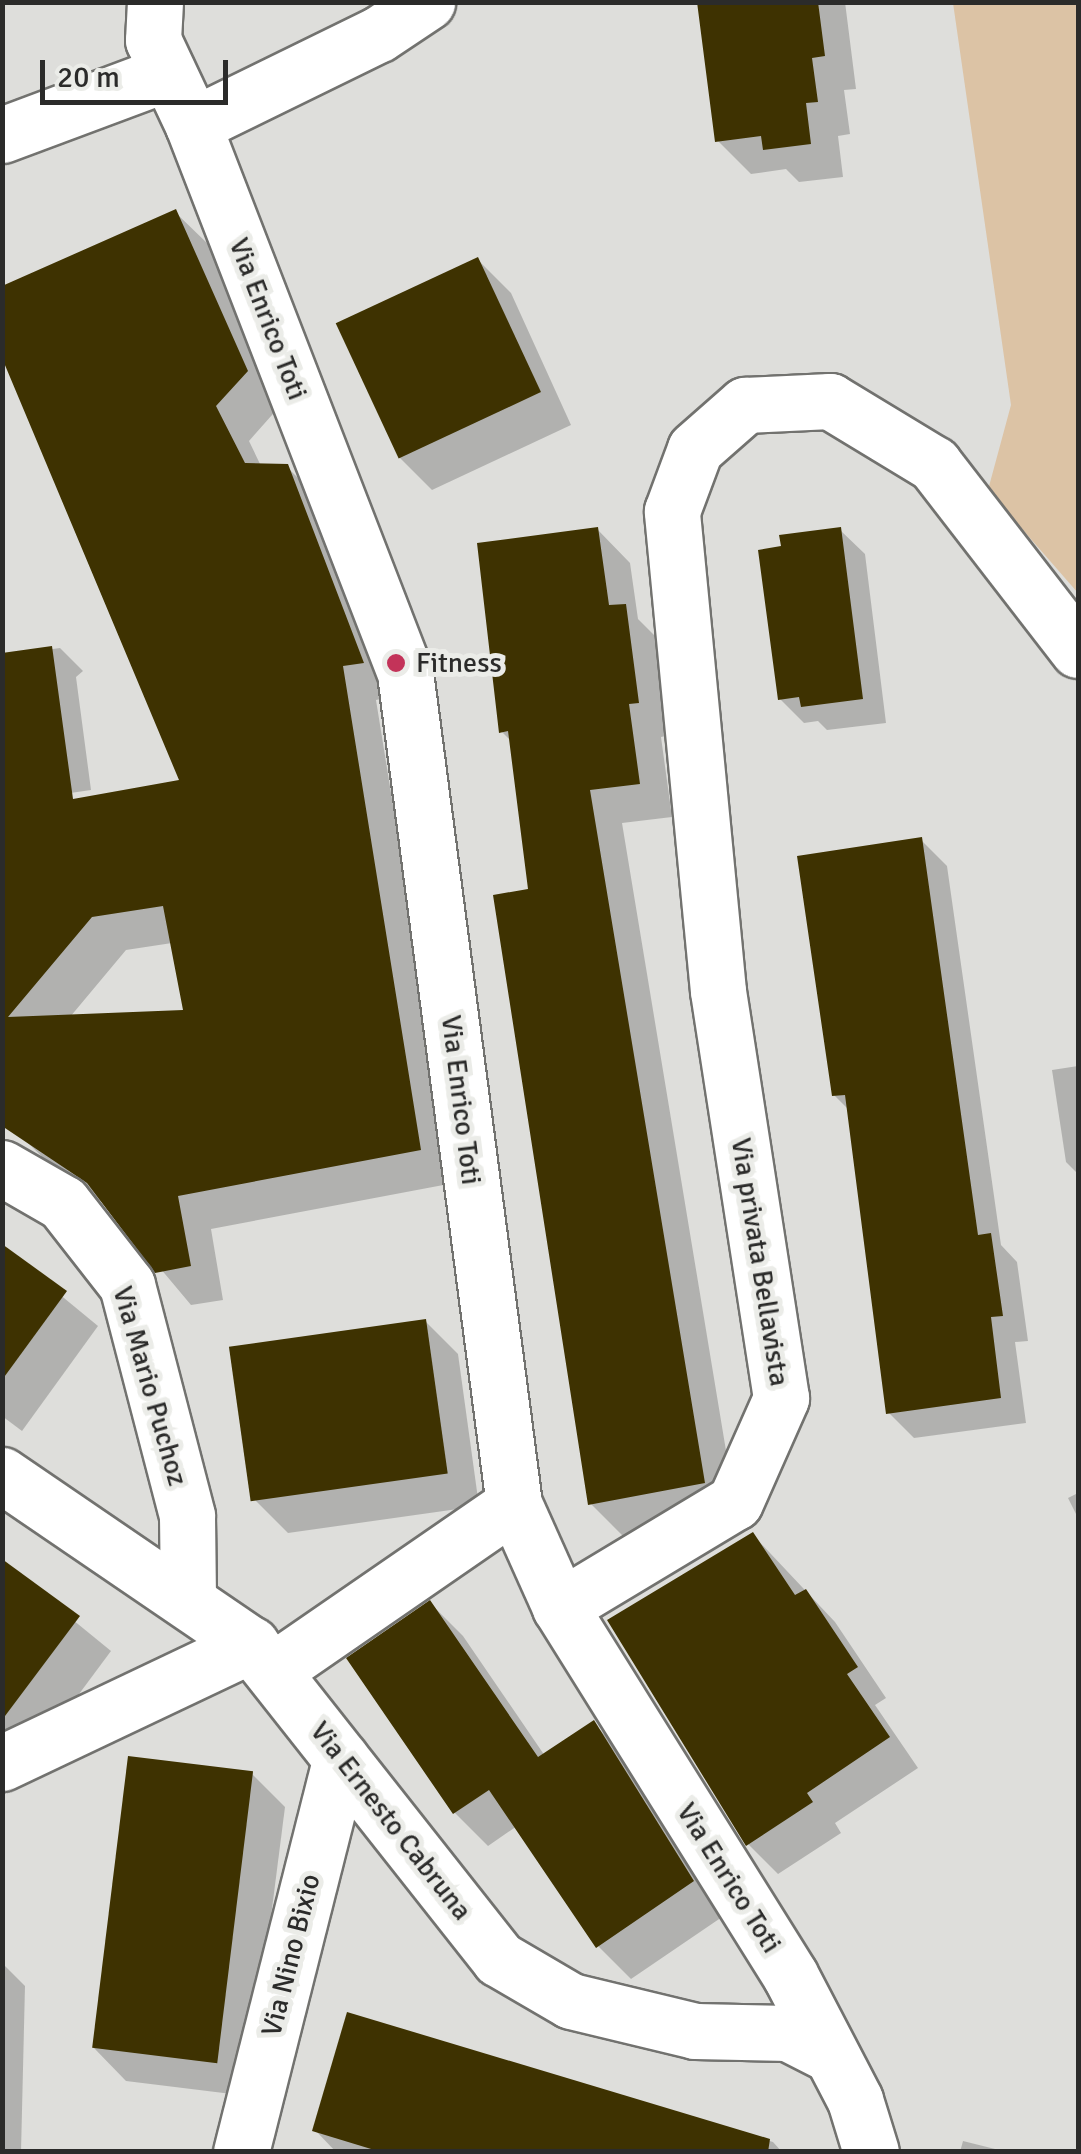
<!DOCTYPE html>
<style>
body{margin:0}
#map{position:relative;width:1081px;height:2154px;overflow:hidden;background:#dededb;font-family:Signika,sans-serif}
div>[style]{position:absolute}
[style*='--x']{left:calc(var(--x)*1px);top:calc(var(--y)*1px);width:calc(var(--w)*1px);rotate:calc(var(--a)*1deg)}
.green>*{inset:0;background:#dcc3a5}
.shadow>*{inset:0;background:#0003}
.building>*{inset:0;background:#3e3201;transform-origin:0 0}
.roads{filter:drop-shadow(2px 0 #72726f) drop-shadow(-2px 0 #72726f) drop-shadow(0 2px #72726f) drop-shadow(0 -2px #72726f)}
.minor>*{height:55px;margin:-27.5px;padding:0 27.5px;transform-origin:27.5px;border-radius:27.5px;background:#fff}
.dots>*{width:28px;height:28px;translate:-50% -50%;box-sizing:border-box;border:5px solid #ebece8;border-radius:50%}
span{translate:-50% -50%;white-space:nowrap;text-align:center;line-height:1.15;-webkit-text-stroke:10px #ebece8;paint-order:stroke}
.street-label{font-size:28px;color:#2b2b2a}
.poi-label{font-size:28px;color:#2b2b2a}
.left{translate:0 -50%;text-align:left}
.frame{position:absolute;inset:0;border:5px solid #2b2b2a;pointer-events:none}
.scale{position:absolute;left:40px;top:60px;width:188px;height:45px;box-sizing:border-box;border:5px solid #2b2b2a;border-top:0;padding-left:12px;font-size:30px;line-height:35px;white-space:nowrap;color:#2b2b2a;-webkit-text-stroke:8px #ebece8;paint-order:stroke}
</style>
<div id="map">
<div class="green">
<i style="clip-path:polygon(953px 3px,1078px 3px,1078px 593px,988px 490px,1011px 405px)"></i>
</div>
<div class="shadow">
<i style="clip-path:polygon(700px 2px,845px 2px,856px 89px,844px 90px,850px 134px,838px 136px,843px 177px,799px 182px,786px 169px,751px 174px,718px 141px)"></i>
<i style="clip-path:polygon(evenodd,175px 212px,209px 245px,280px 406px,249px 441px,261px 466px,287px 467px,321px 501px,396px 696px,376px 700px,454px 1183px,211px 1229px,223px 1300px,191px 1305px,108px 1206px,61px 1175px,27px 1142px,2px 1099px,2px 854px,183px 782px,175px 212px,172px 943px,186px 1013px,70px 1017px,126px 950px,172px 943px)"></i>
<i style="clip-path:polygon(478px 260px,511px 293px,571px 425px,432px 490px,399px 457px)"></i>
<i style="clip-path:polygon(597px 529px,630px 563px,638px 619px,659px 640px,671px 735px,661px 737px,672px 817px,622px 823px,737px 1517px,624px 1537px,591px 1504px,531px 891px,512px 742px,502px 732px)"></i>
<i style="clip-path:polygon(840px 530px,865px 554px,886px 723px,827px 730px,818px 721px,804px 723px,780px 699px)"></i>
<i style="clip-path:polygon(60px 648px,83px 671px,76px 677px,91px 790px,22px 800px,2px 656px)"></i>
<i style="clip-path:polygon(921px 840px,947px 866px,1001px 1245px,1017px 1262px,1028px 1341px,1015px 1342px,1026px 1423px,914px 1438px,888px 1412px,849px 1110px,834px 1095px)"></i>
<i style="clip-path:polygon(1078px 1066px,1078px 1174px,1066px 1162px,1052px 1070px)"></i>
<i style="clip-path:polygon(2px 1247px,98px 1326px,22px 1431px,2px 1416px)"></i>
<i style="clip-path:polygon(425px 1321px,458px 1354px,479px 1506px,288px 1533px,255px 1500px)"></i>
<i style="clip-path:polygon(1078px 1493px,1078px 1518px,1068px 1498px)"></i>
<i style="clip-path:polygon(753px 1535px,835px 1622px,886px 1698px,875px 1705px,918px 1768px,835px 1823px,841px 1833px,778px 1874px,748px 1844px)"></i>
<i style="clip-path:polygon(2px 1562px,111px 1651px,30px 1760px,2px 1739px)"></i>
<i style="clip-path:polygon(430px 1603px,463px 1636px,545px 1756px,593px 1723px,626px 1756px,725px 1915px,631px 1979px,598px 1946px,517px 1826px,488px 1846px,455px 1813px,350px 1658px)"></i>
<i style="clip-path:polygon(252px 1774px,285px 1807px,248px 2096px,126px 2081px,93px 2047px)"></i>
<i style="clip-path:polygon(2px 1963px,25px 1986px,21px 2152px,2px 2152px)"></i>
<i style="clip-path:polygon(349px 2015px,773px 2142px,782px 2152px,336px 2152px,315px 2130px)"></i>
<i style="clip-path:polygon(963px 2141px,1007px 2152px,960px 2152px)"></i>
</div>
<div class="building">
<i style="clip-path:polygon(697px 2px,818px 2px,825px 56px,812px 58px,818px 102px,806px 103px,811px 144px,763px 150px,761px 136px,715px 142px)"></i>
<i style="clip-path:polygon(evenodd,176px 209px,248px 371px,216px 406px,245px 463px,288px 464px,364px 663px,343px 666px,421px 1150px,178px 1196px,191px 1266px,155px 1273px,87px 1183px,2px 1126px,2px 653px,52px 646px,73px 799px,179px 780px,2px 358px,2px 286px,176px 209px,163px 906px,183px 1010px,8px 1017px,92px 917px,163px 906px)"></i>
<i style="left:478px;top:257px;width:149px;height:157px;rotate:65deg"></i>
<i style="clip-path:polygon(598px 527px,609px 605px,626px 604px,639px 703px,629px 704px,640px 784px,590px 790px,705px 1483px,588px 1505px,493px 895px,528px 889px,508px 731px,499px 733px,477px 543px)"></i>
<i style="clip-path:polygon(841px 527px,863px 699px,801px 707px,799px 697px,778px 700px,758px 550px,781px 546px,779px 535px)"></i>
<i style="clip-path:polygon(922px 837px,978px 1235px,991px 1233px,1003px 1316px,991px 1317px,1001px 1398px,886px 1414px,845px 1095px,832px 1096px,797px 856px)"></i>
<i style="clip-path:polygon(2px 1244px,67px 1291px,2px 1380px)"></i>
<i style="left:426px;top:1319px;width:156px;height:199px;rotate:82deg"></i>
<i style="clip-path:polygon(753px 1532px,795px 1595px,806px 1589px,858px 1667px,847px 1674px,890px 1737px,807px 1793px,813px 1802px,746px 1846px,607px 1620px)"></i>
<i style="clip-path:polygon(2px 1559px,80px 1616px,2px 1720px)"></i>
<i style="clip-path:polygon(430px 1600px,538px 1757px,594px 1720px,694px 1881px,596px 1948px,489px 1790px,453px 1814px,346px 1658px)"></i>
<i style="left:128px;top:1756px;width:126px;height:294px;rotate:7deg"></i>
<i style="clip-path:polygon(347px 2012px,770px 2139px,768px 2152px,381px 2152px,312px 2131px)"></i>
</div>
<div class="roads">
<div class="minor">
<i style="--x:155;--y:2;--w:38;--a:93"></i>
<i style="--x:153;--y:40;--w:94;--a:64.8"></i>
<i style="--x:193;--y:125;--w:588;--a:68.85"></i>
<i style="--x:405;--y:673;--w:838;--a:82.53"></i>
<i style="--x:514;--y:1504;--w:113;--a:65.9"></i>
<i style="--x:560;--y:1607;--w:434;--a:58"></i>
<i style="--x:790;--y:1975;--w:141;--a:62.5"></i>
<i style="--x:855;--y:2100;--w:54;--a:72.9"></i>
<i style="--x:193;--y:125;--w:207;--a:-26.1"></i>
<i style="--x:379;--y:34;--w:58;--a:-33.7"></i>
<i style="--x:2;--y:135;--w:177;--a:-20.5"></i>
<i style="--x:2;--y:1168;--w:70;--a:29.8"></i>
<i style="--x:63;--y:1203;--w:104;--a:52"></i>
<i style="--x:127;--y:1285;--w:239;--a:75.4"></i>
<i style="--x:187;--y:1516;--w:81;--a:89.3"></i>
<i style="--x:2;--y:1475;--w:301;--a:34.3"></i>
<i style="--x:251;--y:1645;--w:400;--a:51.7"></i>
<i style="--x:499;--y:1959;--w:83;--a:30.3"></i>
<i style="--x:571;--y:2001;--w:128;--a:13.6"></i>
<i style="--x:695;--y:2031;--w:93;--a:1.2"></i>
<i style="--x:788;--y:2033;--w:48;--a:27.1"></i>
<i style="--x:560;--y:1607;--w:204;--a:-31"></i>
<i style="--x:735;--y:1502;--w:114;--a:-66.1"></i>
<i style="--x:781;--y:1398;--w:412;--a:-98.8"></i>
<i style="--x:718;--y:991;--w:482;--a:-95.5"></i>
<i style="--x:672;--y:511;--w:66;--a:-69.6"></i>
<i style="--x:695;--y:449;--w:67;--a:-41.3"></i>
<i style="--x:745;--y:405;--w:85;--a:-2.7"></i>
<i style="--x:830;--y:401;--w:122;--a:31.2"></i>
<i style="--x:934;--y:464;--w:235;--a:52.3"></i>
<i style="--x:275;--y:1669;--w:290;--a:-34.6"></i>
<i style="--x:2;--y:1763;--w:276;--a:-25.4"></i>
<i style="--x:241;--y:2152;--w:406;--a:-75.8"></i>
</div>
</div>
<div class="dots">
<i style="left:396px;top:663px;background:#c33359"></i>
</div>
<div class="street-label">
<span style="left:268px;top:319px;rotate:69deg">Via Enrico Toti</span>
<span style="left:461px;top:1100px;rotate:83deg">Via Enrico Toti</span>
<span style="left:760px;top:1262px;rotate:81deg">Via privata Bellavista</span>
<span style="left:150px;top:1386px;rotate:74deg">Via Mario Puchoz</span>
<span style="left:391px;top:1821px;rotate:52deg">Via Ernesto Cabruna</span>
<span style="left:729px;top:1878px;rotate:58deg">Via Enrico Toti</span>
<span style="left:291px;top:1955px;rotate:-76deg">Via Nino Bixio</span>
</div>
<div class="poi-label">
<span class="left" style="left:416px;top:663px">Fitness</span>
</div>
<div class="frame"></div>
<div class="scale">20 m</div>
</div>
